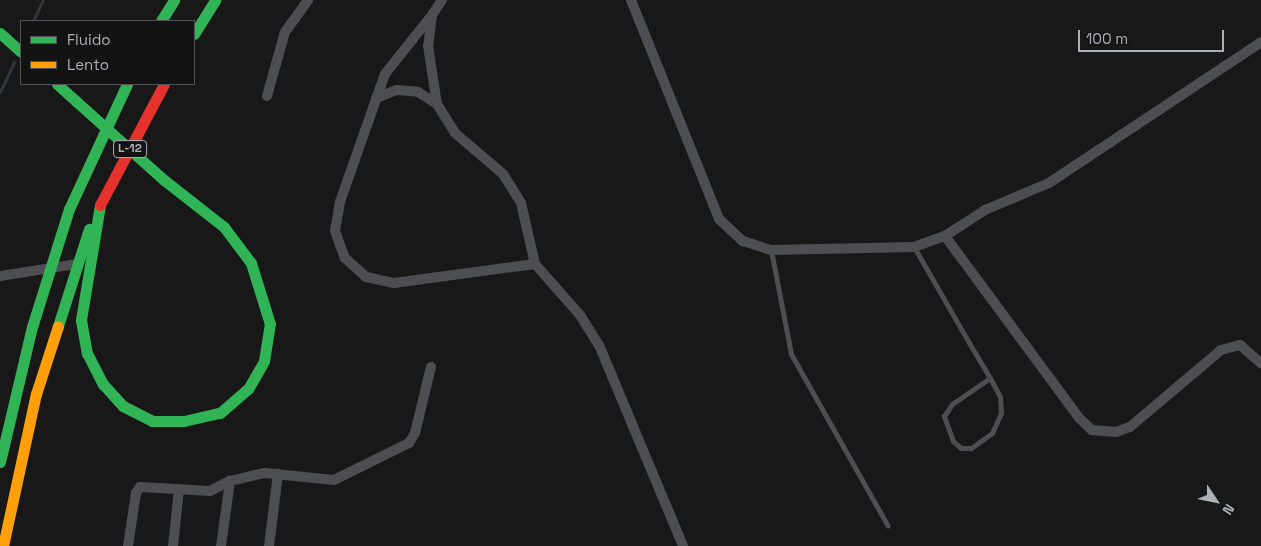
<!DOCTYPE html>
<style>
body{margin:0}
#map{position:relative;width:1261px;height:546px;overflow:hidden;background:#181819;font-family:"Space Grotesk",sans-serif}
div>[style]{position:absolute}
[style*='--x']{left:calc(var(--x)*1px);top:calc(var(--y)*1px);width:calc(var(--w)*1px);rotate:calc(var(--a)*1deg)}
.stream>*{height:3px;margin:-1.5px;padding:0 1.5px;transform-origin:1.5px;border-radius:1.5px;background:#31383d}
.lane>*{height:5px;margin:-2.5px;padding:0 2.5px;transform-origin:2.5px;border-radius:2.5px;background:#4d4e51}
.street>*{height:10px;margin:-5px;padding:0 5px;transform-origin:5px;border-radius:5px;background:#4d4e51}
.fast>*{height:11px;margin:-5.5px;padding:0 5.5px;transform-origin:5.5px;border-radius:5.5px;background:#30b455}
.slow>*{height:11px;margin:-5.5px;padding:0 5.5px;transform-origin:5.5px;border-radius:5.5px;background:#ff9f0a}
.jam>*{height:11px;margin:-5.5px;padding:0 5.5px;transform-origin:5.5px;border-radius:5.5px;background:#e5322d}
.fast-bridge>*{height:11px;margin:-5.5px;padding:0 5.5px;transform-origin:5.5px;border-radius:5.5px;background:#30b455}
span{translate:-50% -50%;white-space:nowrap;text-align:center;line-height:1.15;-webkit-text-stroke:4px #131314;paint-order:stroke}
.shield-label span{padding:1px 4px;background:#131314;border:1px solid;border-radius:4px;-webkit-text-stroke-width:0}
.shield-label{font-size:12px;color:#abb0b8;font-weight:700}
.legend{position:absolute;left:20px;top:20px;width:175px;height:65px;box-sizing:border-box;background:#131314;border:1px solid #505256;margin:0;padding:6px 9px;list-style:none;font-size:15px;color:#abb0b8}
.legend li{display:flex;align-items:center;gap:10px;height:25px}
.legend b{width:25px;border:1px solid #505256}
.north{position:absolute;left:1191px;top:476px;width:50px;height:50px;-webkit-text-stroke:4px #131314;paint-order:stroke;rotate:124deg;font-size:14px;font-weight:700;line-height:20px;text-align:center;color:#abb0b8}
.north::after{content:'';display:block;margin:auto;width:18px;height:22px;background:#abb0b8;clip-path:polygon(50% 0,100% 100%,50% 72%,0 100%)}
.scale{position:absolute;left:1078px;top:30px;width:146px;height:22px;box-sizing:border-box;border:2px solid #abb0b8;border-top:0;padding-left:6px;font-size:15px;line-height:18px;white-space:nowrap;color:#abb0b8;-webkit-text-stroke:4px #131314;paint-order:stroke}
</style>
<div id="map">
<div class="stream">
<i style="--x:33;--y:21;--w:23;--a:-65"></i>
<i style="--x:0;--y:92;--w:33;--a:-65"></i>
</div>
<div class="lane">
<i style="--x:914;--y:247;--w:108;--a:60.1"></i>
<i style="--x:968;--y:341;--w:43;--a:59.3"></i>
<i style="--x:990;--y:378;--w:21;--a:62"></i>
<i style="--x:1000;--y:397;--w:16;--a:86"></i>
<i style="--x:1001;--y:413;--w:22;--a:114"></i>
<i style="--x:992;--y:433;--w:26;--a:144"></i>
<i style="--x:971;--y:448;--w:10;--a:180"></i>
<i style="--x:961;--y:448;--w:11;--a:-139"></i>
<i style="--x:953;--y:441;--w:27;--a:-110"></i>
<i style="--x:944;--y:416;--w:14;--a:-56"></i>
<i style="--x:952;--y:404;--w:46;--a:-34.4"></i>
<i style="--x:771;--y:250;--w:106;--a:79.1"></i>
<i style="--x:791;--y:354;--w:197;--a:60.6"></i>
</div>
<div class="street">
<i style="--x:442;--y:0;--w:18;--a:124"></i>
<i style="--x:432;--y:15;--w:31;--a:97"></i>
<i style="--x:428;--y:46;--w:59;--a:81.2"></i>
<i style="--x:437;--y:104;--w:34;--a:58"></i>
<i style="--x:455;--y:133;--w:63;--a:40.5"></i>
<i style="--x:503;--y:174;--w:34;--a:58"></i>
<i style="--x:521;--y:203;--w:63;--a:77.1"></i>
<i style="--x:535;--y:264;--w:68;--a:48.6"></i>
<i style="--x:580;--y:315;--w:36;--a:58"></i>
<i style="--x:599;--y:345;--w:218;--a:67.3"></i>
<i style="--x:631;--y:0;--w:236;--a:68.1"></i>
<i style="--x:719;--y:219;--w:33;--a:43"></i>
<i style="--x:743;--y:241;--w:29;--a:18"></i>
<i style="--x:771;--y:250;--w:143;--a:-1.2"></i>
<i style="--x:914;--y:247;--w:33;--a:-20"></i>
<i style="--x:945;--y:236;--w:48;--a:-33"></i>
<i style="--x:985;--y:210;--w:69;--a:-22.9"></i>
<i style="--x:1049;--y:183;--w:255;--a:-33.6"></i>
<i style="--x:432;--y:15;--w:75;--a:128.5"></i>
<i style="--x:385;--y:74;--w:136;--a:109.4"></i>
<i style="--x:340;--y:202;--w:29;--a:100"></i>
<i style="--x:335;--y:231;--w:29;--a:70"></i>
<i style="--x:345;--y:258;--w:28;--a:42"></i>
<i style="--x:366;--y:277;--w:29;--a:12"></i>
<i style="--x:394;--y:283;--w:142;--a:-7.7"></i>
<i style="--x:267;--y:96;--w:66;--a:-74.3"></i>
<i style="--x:285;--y:32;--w:39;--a:-54"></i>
<i style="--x:376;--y:98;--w:22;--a:-21"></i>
<i style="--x:397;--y:90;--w:21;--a:5"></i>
<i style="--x:418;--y:92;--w:22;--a:32"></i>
<i style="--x:945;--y:236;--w:226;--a:53.6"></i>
<i style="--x:1079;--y:418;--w:18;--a:43"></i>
<i style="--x:1092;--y:430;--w:24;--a:5"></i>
<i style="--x:1116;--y:432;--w:15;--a:-20"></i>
<i style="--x:1130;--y:427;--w:119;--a:-40.2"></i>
<i style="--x:1221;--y:350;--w:20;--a:-15"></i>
<i style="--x:1240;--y:345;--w:28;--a:41"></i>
<i style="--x:0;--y:276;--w:78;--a:-8.9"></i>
<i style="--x:128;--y:546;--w:54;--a:-81.4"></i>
<i style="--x:136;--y:493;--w:7;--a:-56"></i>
<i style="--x:140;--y:487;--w:70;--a:3.3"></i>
<i style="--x:210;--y:491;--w:22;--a:-27"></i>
<i style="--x:230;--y:481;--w:36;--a:-13"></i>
<i style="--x:265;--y:473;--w:69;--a:5.8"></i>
<i style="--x:334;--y:480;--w:84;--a:-26.3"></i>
<i style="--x:409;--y:443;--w:12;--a:-59"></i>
<i style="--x:415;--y:433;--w:68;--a:-76.4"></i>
<i style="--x:173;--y:546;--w:57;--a:-84"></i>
<i style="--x:221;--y:546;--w:66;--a:-82.1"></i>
<i style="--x:269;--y:546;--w:73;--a:-82.9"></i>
</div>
<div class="fast">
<i style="--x:161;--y:21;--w:25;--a:-58"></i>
<i style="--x:0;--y:33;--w:28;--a:42"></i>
<i style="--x:194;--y:34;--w:40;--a:-58"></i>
<i style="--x:57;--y:84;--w:27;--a:42"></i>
<i style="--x:100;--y:205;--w:117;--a:99.4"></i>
<i style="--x:81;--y:320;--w:34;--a:80"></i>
<i style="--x:87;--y:353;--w:35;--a:63"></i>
<i style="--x:103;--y:384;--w:30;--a:48"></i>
<i style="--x:123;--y:406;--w:33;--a:27"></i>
<i style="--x:152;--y:421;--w:32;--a:0"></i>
<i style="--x:184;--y:421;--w:37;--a:-13"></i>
<i style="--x:220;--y:413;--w:37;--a:-41"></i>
<i style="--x:248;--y:389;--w:32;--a:-60"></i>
<i style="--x:264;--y:361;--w:37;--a:-81"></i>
<i style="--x:270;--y:324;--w:64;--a:-107.3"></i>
<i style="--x:251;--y:263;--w:45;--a:-126.9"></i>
<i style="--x:224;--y:227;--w:76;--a:-141.9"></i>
<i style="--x:58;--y:326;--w:102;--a:-72.3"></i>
<i style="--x:0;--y:462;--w:139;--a:-76.7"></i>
<i style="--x:32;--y:327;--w:124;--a:-72.6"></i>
<i style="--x:69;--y:209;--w:138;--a:-65.1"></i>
</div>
<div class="slow">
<i style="--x:3;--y:546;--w:156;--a:-77.8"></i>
<i style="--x:36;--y:394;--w:71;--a:-72.1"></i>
</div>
<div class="jam">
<i style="--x:100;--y:205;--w:137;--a:-62.1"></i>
</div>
<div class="fast-bridge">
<i style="--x:77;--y:102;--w:117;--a:41.9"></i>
</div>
<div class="shield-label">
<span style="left:130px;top:149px">L-12</span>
</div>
<ul class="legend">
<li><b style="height:6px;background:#30b455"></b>Fluido</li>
<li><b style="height:6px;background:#ff9f0a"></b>Lento</li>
</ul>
<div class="north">N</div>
<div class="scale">100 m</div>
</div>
